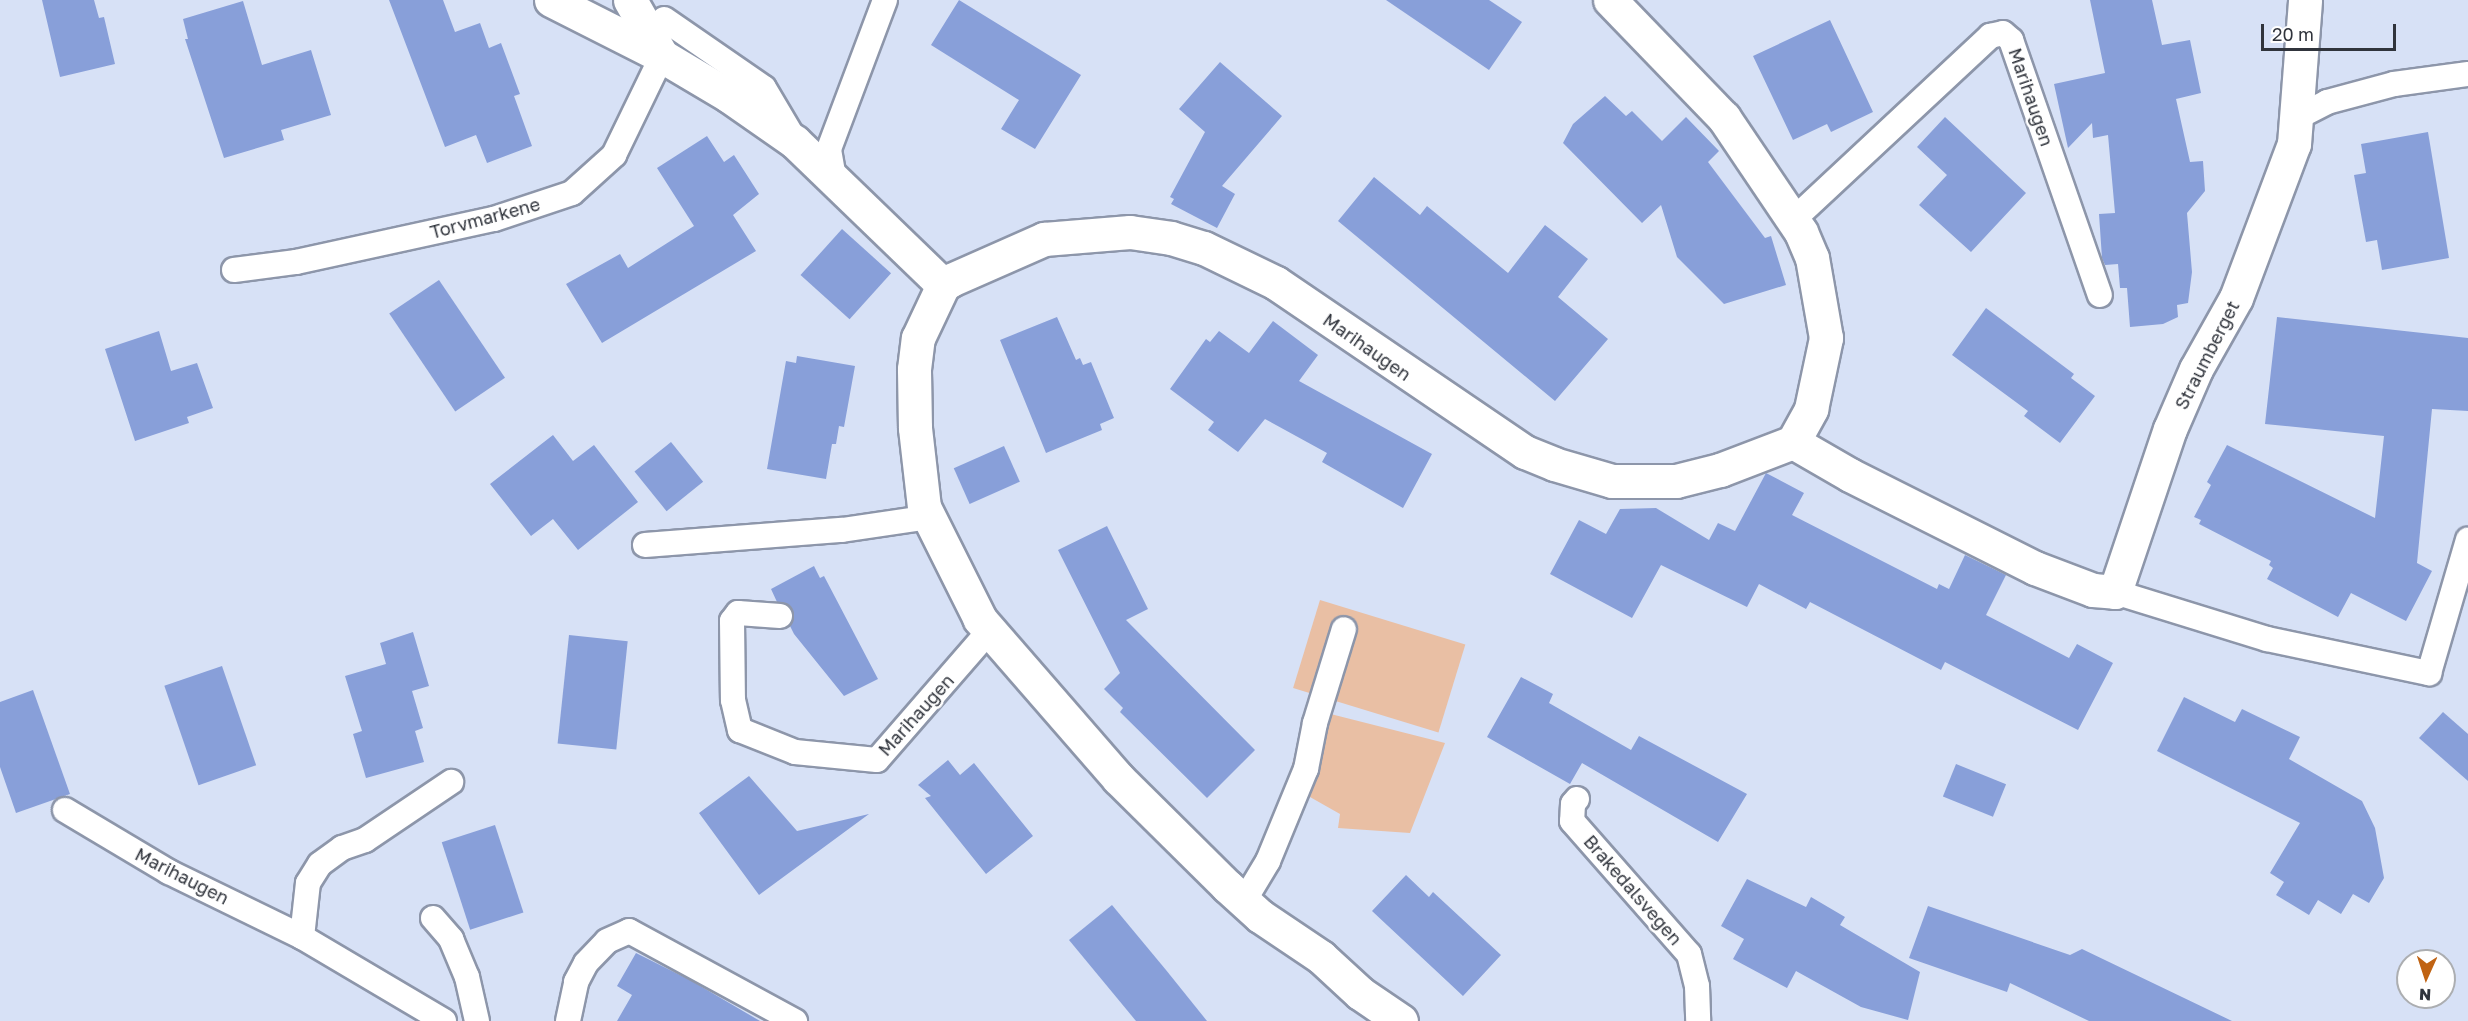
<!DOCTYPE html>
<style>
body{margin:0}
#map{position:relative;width:2468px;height:1021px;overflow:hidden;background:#d7e1f6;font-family:"Golos Text",sans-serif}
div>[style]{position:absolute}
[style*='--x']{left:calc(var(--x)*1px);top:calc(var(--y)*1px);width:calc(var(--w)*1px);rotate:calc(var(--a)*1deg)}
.green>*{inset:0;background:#e9bfa4;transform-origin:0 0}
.building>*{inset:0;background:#889fd9;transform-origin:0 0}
.roads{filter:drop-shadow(2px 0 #8d96aa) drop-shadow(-2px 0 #8d96aa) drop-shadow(0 2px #8d96aa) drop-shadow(0 -2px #8d96aa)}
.service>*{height:24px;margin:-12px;padding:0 12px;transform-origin:12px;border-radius:12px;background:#fff}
.minor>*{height:33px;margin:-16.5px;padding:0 16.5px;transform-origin:16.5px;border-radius:16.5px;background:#fff}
span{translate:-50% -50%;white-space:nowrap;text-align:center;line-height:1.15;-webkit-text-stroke:5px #fff;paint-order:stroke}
.street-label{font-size:18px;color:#30343c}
.north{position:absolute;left:2396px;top:949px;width:60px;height:60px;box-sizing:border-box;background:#fff;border:2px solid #acaeb1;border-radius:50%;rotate:183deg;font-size:16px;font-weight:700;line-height:24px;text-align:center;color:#30343c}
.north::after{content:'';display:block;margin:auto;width:21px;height:27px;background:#c06313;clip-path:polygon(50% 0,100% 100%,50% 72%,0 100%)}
.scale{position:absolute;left:2261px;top:24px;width:135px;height:27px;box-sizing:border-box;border:3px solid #30343c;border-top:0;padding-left:8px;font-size:18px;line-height:21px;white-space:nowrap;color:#30343c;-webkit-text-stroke:4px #fff;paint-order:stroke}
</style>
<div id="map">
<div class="green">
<i style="left:1320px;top:600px;width:152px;height:92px;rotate:17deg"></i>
<i style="clip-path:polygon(1307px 708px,1445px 743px,1410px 833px,1338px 828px,1340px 814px,1287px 784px)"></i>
</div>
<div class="building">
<i style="clip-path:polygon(42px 0,94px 0,99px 18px,104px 17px,115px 64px,60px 77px)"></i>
<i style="clip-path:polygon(389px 0,443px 0,455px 32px,480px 23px,489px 48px,501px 43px,520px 94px,514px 96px,532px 146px,487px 163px,476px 135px,445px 147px)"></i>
<i style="clip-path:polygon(959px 0,1081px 75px,1035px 149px,1001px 129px,1019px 100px,931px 45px)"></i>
<i style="clip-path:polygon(1386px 0,1489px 0,1522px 22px,1489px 70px)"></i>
<i style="clip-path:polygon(2090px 0,2152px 0,2162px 45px,2190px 40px,2201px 93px,2176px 99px,2190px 162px,2203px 161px,2205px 191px,2187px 213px,2192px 272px,2188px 303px,2177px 305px,2178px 317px,2163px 324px,2130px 327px,2127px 288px,2120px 288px,2118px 264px,2105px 265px,2102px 258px,2099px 214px,2115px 213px,2108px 135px,2093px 138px,2092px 123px,2068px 148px,2054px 84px,2105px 73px)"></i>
<i style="clip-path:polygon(243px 1px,262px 65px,311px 50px,331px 115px,281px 130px,284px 140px,224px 158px,185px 39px,188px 39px,183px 19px)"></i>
<i style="clip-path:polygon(1830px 20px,1873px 112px,1831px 132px,1827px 124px,1793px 140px,1753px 56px)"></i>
<i style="clip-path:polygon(1220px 62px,1282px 116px,1222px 186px,1235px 194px,1217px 228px,1171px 204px,1174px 199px,1170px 197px,1205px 132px,1179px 109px)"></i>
<i style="clip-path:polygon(1605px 96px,1626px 116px,1632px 111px,1662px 141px,1686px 117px,1719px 151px,1708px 162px,1765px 238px,1771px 236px,1786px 285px,1724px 304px,1677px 257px,1661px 205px,1642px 223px,1563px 143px,1573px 124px)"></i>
<i style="clip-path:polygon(1945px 117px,2026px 193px,1971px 252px,1919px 205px,1947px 175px,1917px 147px)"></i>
<i style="clip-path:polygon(2428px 132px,2449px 258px,2382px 270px,2377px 240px,2366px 242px,2360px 209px,2354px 175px,2366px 173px,2361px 144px)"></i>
<i style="clip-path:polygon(707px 136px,724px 162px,734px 155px,759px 194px,733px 215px,756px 251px,602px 343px,566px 284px,620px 254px,628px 268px,694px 226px,657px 168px)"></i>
<i style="clip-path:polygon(1374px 177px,1420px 215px,1427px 206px,1508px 273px,1545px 225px,1588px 259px,1558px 297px,1608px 339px,1555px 401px,1338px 221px)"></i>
<i style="left:842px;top:229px;width:66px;height:62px;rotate:42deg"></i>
<i style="left:439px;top:280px;width:118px;height:60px;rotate:56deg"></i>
<i style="clip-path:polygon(1986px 308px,2074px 374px,2071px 378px,2095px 396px,2060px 443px,2024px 416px,2028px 411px,1952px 355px)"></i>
<i style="clip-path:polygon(1057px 317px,1076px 360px,1080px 358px,1083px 365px,1091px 362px,1114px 418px,1100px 424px,1102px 430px,1046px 453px,1000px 340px)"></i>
<i style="clip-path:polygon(2277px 317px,2468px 338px,2468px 411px,2432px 409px,2417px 563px,2432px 571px,2406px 621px,2351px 593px,2338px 617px,2267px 579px,2273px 568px,2269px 565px,2271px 561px,2199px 524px,2201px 520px,2194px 517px,2211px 485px,2207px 482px,2227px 445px,2375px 518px,2384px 436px,2265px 424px)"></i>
<i style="clip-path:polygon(1273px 321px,1318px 355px,1299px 381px,1432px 454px,1403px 508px,1322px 462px,1327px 453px,1265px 419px,1238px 452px,1208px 430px,1214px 422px,1170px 389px,1206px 339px,1210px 342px,1219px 331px,1249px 353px)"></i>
<i style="clip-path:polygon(159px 331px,171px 371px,197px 363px,213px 408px,187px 417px,189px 423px,135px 441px,105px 349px)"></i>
<i style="clip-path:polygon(797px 356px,855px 366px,844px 427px,839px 426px,836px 444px,832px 444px,826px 479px,767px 469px,786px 361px,796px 363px)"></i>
<i style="clip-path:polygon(553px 435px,573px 461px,594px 445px,638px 502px,578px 550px,553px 519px,531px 536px,490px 484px)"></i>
<i style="left:671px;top:442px;width:51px;height:47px;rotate:51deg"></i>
<i style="left:1004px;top:446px;width:39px;height:55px;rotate:66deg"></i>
<i style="clip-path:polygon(1766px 473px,1804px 493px,1792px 515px,1937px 589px,1939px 584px,1949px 589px,1965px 555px,2006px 575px,1986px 615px,2069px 658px,2077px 644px,2113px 663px,2078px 730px,1945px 662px,1941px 670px,1810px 602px,1806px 609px,1759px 584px,1747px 607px,1661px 565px,1632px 618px,1550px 574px,1579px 520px,1606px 534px,1620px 509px,1656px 508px,1709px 540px,1718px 523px,1735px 531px)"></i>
<i style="clip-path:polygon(1107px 526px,1148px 609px,1126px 620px,1255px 750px,1207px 798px,1120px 712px,1123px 708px,1104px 689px,1120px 673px,1058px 550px)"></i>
<i style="clip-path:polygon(814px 566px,820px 578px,824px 576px,878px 679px,844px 696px,794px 634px,790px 626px,792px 609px,777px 602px,771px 589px)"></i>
<i style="clip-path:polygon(413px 632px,429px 686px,412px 691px,423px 728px,415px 731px,424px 762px,366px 778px,353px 734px,362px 731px,345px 676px,386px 664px,380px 643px)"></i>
<i style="left:569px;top:635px;width:59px;height:109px;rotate:6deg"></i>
<i style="left:222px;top:666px;width:105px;height:61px;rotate:71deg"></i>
<i style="clip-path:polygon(1521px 677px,1553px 694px,1549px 703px,1631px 750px,1639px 736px,1747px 794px,1718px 842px,1582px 763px,1570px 784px,1487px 737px)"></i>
<i style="clip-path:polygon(33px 690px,70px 794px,16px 813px,0 767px,0 702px)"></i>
<i style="clip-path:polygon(2184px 697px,2235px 722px,2242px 709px,2300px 737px,2289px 759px,2362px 801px,2375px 828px,2384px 878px,2369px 903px,2353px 894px,2341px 914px,2318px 900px,2309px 915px,2276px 895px,2284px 882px,2270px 873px,2300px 823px,2157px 751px)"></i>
<i style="clip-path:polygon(2443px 712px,2468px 734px,2468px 781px,2419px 738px)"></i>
<i style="clip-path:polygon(948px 760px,960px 775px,974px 763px,1033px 836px,986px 874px,925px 798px,931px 796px,918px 785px)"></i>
<i style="left:1956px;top:764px;width:54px;height:35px;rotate:22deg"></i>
<i style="clip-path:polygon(749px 776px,797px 831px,869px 814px,759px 895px,699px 813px)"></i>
<i style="left:495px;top:825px;width:92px;height:56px;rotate:72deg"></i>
<i style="clip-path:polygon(1406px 875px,1429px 897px,1433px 892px,1501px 955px,1463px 996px,1372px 911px)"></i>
<i style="clip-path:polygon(1747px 879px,1806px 907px,1811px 897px,1845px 917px,1840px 925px,1920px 972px,1908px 1020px,1861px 1007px,1796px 971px,1787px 988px,1733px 959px,1744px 939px,1721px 926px)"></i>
<i style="clip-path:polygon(1112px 905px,1166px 970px,1207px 1021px,1136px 1021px,1069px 940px)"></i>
<i style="clip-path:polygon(1928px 906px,2070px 955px,2082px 949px,2232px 1021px,2089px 1021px,2010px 983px,2007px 992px,1909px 958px)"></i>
<i style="clip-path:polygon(636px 953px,690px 980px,760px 1021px,617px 1021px,632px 995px,617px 986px)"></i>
</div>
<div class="roads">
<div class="service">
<i style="--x:664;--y:19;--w:121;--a:34.6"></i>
<i style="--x:764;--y:88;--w:57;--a:59.4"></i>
<i style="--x:2296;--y:118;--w:35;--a:-27"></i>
<i style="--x:2327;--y:102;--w:69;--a:-15"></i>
<i style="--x:2394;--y:84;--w:75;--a:-7.7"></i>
<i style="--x:834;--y:178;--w:29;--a:-100"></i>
<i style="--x:829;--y:149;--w:159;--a:-69.4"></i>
<i style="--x:1793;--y:220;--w:270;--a:-43"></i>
<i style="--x:1990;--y:36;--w:13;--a:-13"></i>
<i style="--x:2003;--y:33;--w:11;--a:41"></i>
<i style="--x:2011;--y:40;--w:270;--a:70.8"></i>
<i style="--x:234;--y:270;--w:63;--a:-7.4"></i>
<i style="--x:296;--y:262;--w:203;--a:-12.3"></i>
<i style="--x:494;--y:219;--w:82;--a:-18.4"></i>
<i style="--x:572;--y:193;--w:57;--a:-42.1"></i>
<i style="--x:614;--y:155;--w:110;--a:-64.1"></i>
<i style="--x:645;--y:545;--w:198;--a:-4.4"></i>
<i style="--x:842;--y:530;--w:89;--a:-8.4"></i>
<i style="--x:2115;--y:592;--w:159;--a:17.2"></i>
<i style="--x:2267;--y:639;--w:166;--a:11.9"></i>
<i style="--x:2429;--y:673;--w:139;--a:-73.7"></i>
<i style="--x:780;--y:616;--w:42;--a:-175.9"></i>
<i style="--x:738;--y:613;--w:10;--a:127"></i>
<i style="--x:732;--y:621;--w:79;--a:89.3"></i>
<i style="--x:733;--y:700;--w:31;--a:77"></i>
<i style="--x:740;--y:730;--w:59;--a:21.8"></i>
<i style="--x:795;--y:752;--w:82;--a:5.6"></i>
<i style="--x:877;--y:760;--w:171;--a:-49"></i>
<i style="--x:1577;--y:799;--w:6;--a:129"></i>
<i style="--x:1573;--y:804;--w:17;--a:93"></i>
<i style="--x:1572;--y:821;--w:177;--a:48.7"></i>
<i style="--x:1689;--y:954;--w:33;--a:76"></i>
<i style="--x:1697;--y:986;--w:35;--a:88"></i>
<i style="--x:65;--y:810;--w:121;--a:30.8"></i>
<i style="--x:169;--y:872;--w:148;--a:26"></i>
<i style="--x:302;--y:937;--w:165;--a:30.6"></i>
<i style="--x:1244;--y:901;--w:47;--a:-59"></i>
<i style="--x:1268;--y:861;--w:100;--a:-67.6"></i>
<i style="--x:1306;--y:769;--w:47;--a:-78.9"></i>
<i style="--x:1315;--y:723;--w:98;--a:-72.9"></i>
<i style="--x:433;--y:918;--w:28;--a:49"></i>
<i style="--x:451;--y:939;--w:41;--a:67.2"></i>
<i style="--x:467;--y:977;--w:45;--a:77.2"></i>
<i style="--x:302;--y:937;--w:54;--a:-83.7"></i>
<i style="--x:308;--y:883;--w:22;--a:-58"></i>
<i style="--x:320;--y:864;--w:27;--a:-36"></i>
<i style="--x:342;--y:848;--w:24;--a:-19"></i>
<i style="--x:365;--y:840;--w:104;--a:-34"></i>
<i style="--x:568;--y:1021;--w:40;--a:-78"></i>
<i style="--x:576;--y:982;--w:21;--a:-62"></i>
<i style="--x:586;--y:963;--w:30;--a:-46"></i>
<i style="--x:607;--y:941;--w:24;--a:-24"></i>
<i style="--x:629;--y:931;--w:189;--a:28.5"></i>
</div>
<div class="minor">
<i style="--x:551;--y:0;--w:124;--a:26.8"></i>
<i style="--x:630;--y:0;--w:64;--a:60.3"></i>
<i style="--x:662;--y:56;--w:78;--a:30.8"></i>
<i style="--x:729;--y:96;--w:80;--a:34.9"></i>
<i style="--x:795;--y:142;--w:206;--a:44"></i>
<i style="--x:1793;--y:442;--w:66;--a:30.1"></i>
<i style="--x:1850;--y:475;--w:207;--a:26.7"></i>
<i style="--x:2035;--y:568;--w:62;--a:20.8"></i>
<i style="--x:2093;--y:590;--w:22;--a:5"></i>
<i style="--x:2115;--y:592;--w:172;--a:-71.4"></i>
<i style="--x:2170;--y:429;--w:65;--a:-66.6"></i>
<i style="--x:2196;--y:369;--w:81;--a:-60.6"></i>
<i style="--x:2236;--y:298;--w:165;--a:-69.4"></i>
<i style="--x:2294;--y:144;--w:144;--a:-85.6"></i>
<i style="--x:1401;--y:1021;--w:50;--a:-145.7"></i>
<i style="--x:1360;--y:993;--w:53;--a:-137.3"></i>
<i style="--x:1321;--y:957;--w:73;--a:-146.1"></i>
<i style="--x:1260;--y:916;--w:45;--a:-137.7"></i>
<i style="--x:1227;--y:886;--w:153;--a:-135.3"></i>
<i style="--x:1118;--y:778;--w:211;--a:-131"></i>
<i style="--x:980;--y:619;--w:125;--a:-116.6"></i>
<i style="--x:924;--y:507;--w:80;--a:-96.5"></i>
<i style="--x:915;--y:428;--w:59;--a:-91"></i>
<i style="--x:914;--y:369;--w:31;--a:-83"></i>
<i style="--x:918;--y:338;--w:59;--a:-64.7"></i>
<i style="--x:943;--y:285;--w:9;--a:-32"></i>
<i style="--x:951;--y:280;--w:102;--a:-23.8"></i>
<i style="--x:1044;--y:239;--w:86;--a:-4.7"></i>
<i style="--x:1130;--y:232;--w:41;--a:8.3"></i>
<i style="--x:1171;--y:238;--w:34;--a:17"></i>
<i style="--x:1204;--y:248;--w:80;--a:25.9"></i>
<i style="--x:1276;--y:283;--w:301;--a:34.2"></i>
<i style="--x:1525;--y:452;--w:31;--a:22"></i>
<i style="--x:1554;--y:464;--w:60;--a:16.3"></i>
<i style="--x:1612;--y:481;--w:64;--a:0"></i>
<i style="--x:1676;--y:481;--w:45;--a:-14"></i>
<i style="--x:1720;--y:470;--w:78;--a:-21"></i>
<i style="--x:1793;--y:442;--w:38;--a:-61"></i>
<i style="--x:1811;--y:409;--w:73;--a:-78.1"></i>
<i style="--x:1826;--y:338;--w:81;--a:-99.9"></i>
<i style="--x:1812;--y:258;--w:28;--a:-113"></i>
<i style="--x:1801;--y:232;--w:138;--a:-124"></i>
<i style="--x:1724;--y:118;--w:164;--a:-134"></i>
</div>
</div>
<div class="street-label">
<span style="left:2031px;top:97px;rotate:71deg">Marihaugen</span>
<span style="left:485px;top:218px;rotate:-15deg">Torvmarkene</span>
<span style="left:1367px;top:347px;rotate:35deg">Marihaugen</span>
<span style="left:2207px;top:355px;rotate:-63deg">Straumberget</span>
<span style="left:916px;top:715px;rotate:-48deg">Marihaugen</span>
<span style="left:182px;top:876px;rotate:27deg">Marihaugen</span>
<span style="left:1633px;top:890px;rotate:49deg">Brakedalsvegen</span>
</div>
<div class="north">N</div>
<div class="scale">20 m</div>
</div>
